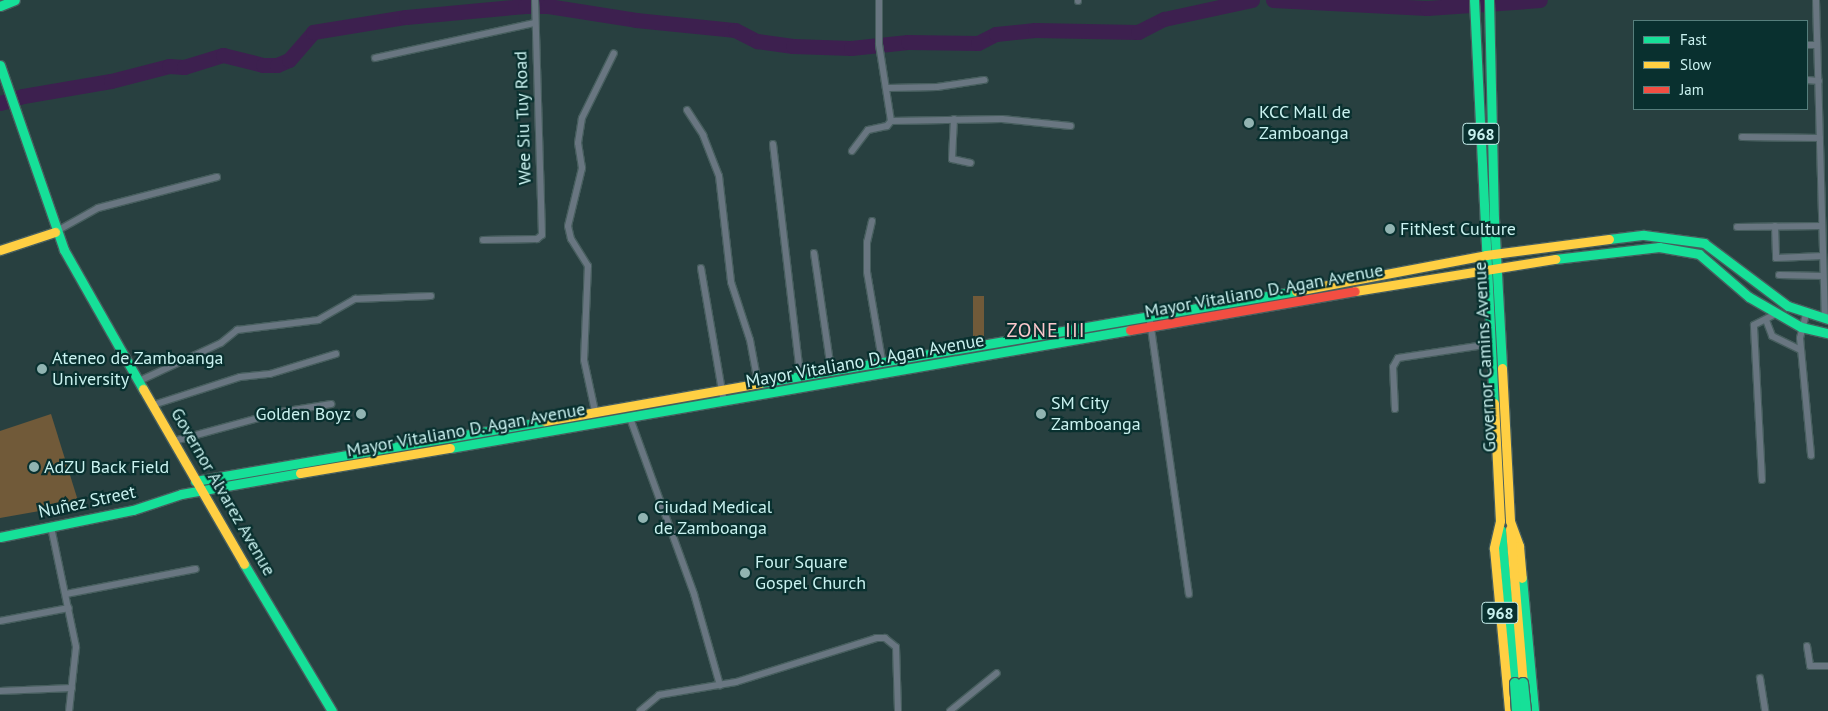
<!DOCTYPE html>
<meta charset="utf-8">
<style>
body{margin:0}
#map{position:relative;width:1828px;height:711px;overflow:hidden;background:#284040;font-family:"PT Sans",sans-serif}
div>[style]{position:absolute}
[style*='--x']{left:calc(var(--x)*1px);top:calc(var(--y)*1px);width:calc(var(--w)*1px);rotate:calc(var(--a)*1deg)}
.green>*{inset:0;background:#715a39;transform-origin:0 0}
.river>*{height:15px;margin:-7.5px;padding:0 7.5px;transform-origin:7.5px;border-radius:7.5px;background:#3d204f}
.roads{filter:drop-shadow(1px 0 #475e5e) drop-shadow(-1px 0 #475e5e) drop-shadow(0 1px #475e5e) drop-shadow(0 -1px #475e5e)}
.street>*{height:6px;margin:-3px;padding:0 3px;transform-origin:3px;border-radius:3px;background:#697681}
.fast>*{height:9px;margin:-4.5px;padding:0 4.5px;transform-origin:4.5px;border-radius:4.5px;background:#16e098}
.slow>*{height:9px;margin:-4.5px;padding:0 4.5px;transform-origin:4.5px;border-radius:4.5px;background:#ffcf43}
.jam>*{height:9px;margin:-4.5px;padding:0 4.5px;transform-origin:4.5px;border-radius:4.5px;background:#f24e42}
.bridges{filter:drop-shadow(1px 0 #475e5e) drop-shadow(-1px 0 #475e5e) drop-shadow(0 1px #475e5e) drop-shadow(0 -1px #475e5e)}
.fast-bridge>*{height:10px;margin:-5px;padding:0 5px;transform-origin:5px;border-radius:5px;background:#16e098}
.dots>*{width:14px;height:14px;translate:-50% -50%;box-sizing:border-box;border:2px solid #09302f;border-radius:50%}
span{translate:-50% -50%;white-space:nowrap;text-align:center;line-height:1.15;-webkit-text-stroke:4.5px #09302f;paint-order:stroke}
.shield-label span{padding:1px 4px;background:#09302f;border:1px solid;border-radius:4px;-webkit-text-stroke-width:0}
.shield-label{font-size:16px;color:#caf2f0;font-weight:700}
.poi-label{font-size:18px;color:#caf2f0}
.left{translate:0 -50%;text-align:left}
.right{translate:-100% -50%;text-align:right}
.street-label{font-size:18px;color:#caf2f0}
.quarter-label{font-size:20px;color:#fbc7cb;letter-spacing:1px}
.legend{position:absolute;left:1633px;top:20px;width:175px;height:90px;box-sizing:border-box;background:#09302f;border:1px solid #567e7c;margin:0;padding:6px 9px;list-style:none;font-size:15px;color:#caf2f0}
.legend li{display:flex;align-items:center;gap:10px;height:25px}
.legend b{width:25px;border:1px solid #567e7c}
</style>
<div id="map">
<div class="green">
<i style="left:973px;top:296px;width:11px;height:40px"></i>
<i style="clip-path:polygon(51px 414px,79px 504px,0 518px,0 431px)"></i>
</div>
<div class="river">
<i style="--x:1273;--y:0;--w:154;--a:3"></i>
<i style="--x:1427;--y:8;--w:113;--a:-4"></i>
<i style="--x:0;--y:103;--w:24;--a:-17"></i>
<i style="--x:23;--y:96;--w:89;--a:-9.7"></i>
<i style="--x:111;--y:81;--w:60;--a:-14.5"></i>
<i style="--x:169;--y:66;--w:15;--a:4"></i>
<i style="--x:184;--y:67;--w:41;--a:-17.1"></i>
<i style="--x:223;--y:55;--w:41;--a:14"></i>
<i style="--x:263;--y:65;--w:14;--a:0"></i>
<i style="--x:277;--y:65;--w:13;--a:-23"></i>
<i style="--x:289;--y:60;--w:37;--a:-49"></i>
<i style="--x:313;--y:32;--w:94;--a:-9.2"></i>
<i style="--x:406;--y:17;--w:120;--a:-5.3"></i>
<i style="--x:525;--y:6;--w:23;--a:0"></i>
<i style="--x:548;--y:6;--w:89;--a:9"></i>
<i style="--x:636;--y:20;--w:100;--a:5.8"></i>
<i style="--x:735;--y:30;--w:25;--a:27"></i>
<i style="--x:757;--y:41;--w:36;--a:8"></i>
<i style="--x:793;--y:46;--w:58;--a:2"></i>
<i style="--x:851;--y:48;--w:57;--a:-6"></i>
<i style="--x:908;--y:42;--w:70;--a:0.8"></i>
<i style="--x:978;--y:43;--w:20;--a:-27"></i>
<i style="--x:996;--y:34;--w:39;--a:-6"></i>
<i style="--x:1035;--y:30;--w:103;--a:1.1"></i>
<i style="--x:1138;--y:32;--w:29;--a:-27"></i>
<i style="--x:1164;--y:19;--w:90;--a:-12.2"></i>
</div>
<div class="roads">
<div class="street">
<i style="--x:1078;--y:0;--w:1;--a:90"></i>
<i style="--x:1816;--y:0;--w:319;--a:88.4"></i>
<i style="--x:1807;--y:45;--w:10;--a:0"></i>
<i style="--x:375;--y:58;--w:163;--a:-12.4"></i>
<i style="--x:1807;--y:80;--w:12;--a:5"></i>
<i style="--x:888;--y:88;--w:49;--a:-1.2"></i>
<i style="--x:937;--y:87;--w:48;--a:-8.5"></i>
<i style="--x:687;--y:110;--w:30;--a:57"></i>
<i style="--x:703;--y:135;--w:44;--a:68.7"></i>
<i style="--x:719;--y:176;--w:107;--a:83.5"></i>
<i style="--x:731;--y:282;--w:61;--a:71.9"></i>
<i style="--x:750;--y:340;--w:44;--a:79.5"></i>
<i style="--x:954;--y:119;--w:40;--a:92.9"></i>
<i style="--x:952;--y:159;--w:19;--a:12"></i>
<i style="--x:891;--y:121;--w:111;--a:-1"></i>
<i style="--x:1002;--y:119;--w:69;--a:5.8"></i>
<i style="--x:1742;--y:137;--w:78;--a:0.7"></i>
<i style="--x:773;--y:144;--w:233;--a:83.3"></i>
<i style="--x:852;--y:151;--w:26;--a:-53"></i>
<i style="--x:868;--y:130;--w:19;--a:-12"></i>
<i style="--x:887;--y:126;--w:6;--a:-51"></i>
<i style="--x:891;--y:121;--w:78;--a:-98.9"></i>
<i style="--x:879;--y:44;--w:44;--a:-90"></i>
<i style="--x:872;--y:221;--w:22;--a:103"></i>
<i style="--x:867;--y:242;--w:30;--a:90"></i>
<i style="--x:867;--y:272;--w:89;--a:80.3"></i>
<i style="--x:1775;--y:226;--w:32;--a:88"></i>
<i style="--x:1776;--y:258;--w:47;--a:-2.4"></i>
<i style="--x:1737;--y:227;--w:85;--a:-0.7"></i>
<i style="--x:55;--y:232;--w:49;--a:-29.2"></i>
<i style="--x:98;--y:208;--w:123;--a:-14.6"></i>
<i style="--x:483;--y:240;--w:54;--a:-1.1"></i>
<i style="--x:537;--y:239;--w:6;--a:-39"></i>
<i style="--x:542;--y:235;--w:235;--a:-91.7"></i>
<i style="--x:814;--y:253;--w:117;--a:81.7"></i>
<i style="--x:701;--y:268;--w:136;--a:80.3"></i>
<i style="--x:1779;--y:275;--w:44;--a:1.3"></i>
<i style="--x:1149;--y:314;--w:283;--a:81.9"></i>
<i style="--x:1806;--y:314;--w:25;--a:104"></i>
<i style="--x:1800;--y:338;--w:118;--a:84.6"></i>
<i style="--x:1766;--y:320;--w:17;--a:69"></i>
<i style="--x:1772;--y:336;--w:32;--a:26"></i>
<i style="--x:139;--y:381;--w:90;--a:-24.9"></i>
<i style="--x:221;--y:343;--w:21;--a:-39"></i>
<i style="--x:237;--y:330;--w:82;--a:-7"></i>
<i style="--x:318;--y:320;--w:43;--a:-29.6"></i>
<i style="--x:355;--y:299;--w:76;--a:-2.3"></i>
<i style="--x:153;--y:405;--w:91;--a:-17.8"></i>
<i style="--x:240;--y:377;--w:30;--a:-6"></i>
<i style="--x:270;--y:374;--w:69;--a:-16.9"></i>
<i style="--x:1395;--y:409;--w:42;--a:-92.7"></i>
<i style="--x:1393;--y:367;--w:10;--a:-61"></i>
<i style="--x:1398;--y:358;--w:94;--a:-8.6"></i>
<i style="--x:595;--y:411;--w:52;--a:-102.2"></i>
<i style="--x:584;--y:360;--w:94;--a:-87.6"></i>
<i style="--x:588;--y:266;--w:32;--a:-122"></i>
<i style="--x:571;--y:239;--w:13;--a:-103"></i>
<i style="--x:568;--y:226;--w:60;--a:-76.4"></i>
<i style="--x:582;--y:168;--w:25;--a:-99"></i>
<i style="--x:578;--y:143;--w:25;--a:-81"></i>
<i style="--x:582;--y:118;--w:72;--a:-63.8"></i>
<i style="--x:630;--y:418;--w:187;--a:70"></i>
<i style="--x:694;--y:594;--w:95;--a:74.1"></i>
<i style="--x:174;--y:441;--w:111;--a:-15.2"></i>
<i style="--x:281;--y:412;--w:51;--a:-9.1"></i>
<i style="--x:1762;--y:480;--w:155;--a:-93"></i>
<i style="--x:1754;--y:325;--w:25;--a:-27"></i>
<i style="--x:51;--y:527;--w:123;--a:78.2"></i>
<i style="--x:76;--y:647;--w:64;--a:96.2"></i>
<i style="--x:66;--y:594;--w:132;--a:-10.9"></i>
<i style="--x:0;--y:621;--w:70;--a:-10.7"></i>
<i style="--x:1807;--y:646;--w:20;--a:81"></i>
<i style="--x:1810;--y:666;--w:18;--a:0"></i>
<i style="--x:1760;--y:678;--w:33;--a:81"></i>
<i style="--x:0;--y:691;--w:72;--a:-2.4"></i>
<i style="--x:640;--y:711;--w:25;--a:-40"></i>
<i style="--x:659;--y:695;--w:78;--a:-9.6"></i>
<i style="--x:736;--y:682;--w:147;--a:-17.4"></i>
<i style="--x:876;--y:638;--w:9;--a:0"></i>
<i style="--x:885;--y:638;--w:14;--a:39"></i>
<i style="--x:896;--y:647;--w:64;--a:88.2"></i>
<i style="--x:950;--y:711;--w:60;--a:-39"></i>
</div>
<div class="fast">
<i style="--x:1474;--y:0;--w:403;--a:87.2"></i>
<i style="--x:1489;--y:0;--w:218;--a:88.7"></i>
<i style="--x:1494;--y:218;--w:150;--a:86.9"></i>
<i style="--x:0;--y:6;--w:16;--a:-22"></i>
<i style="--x:0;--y:65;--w:196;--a:70.9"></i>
<i style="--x:64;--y:250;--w:160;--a:60.4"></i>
<i style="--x:1609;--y:239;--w:35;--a:-7"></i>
<i style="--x:1644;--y:235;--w:61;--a:7.6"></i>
<i style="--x:1704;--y:243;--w:105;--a:36.9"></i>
<i style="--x:1788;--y:306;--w:42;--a:18"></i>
<i style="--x:1555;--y:259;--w:105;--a:-6.6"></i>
<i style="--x:1659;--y:247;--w:41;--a:9.9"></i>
<i style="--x:1699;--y:254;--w:66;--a:40.7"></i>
<i style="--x:1749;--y:297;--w:60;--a:30"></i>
<i style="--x:1801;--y:327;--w:28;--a:13"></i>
<i style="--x:760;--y:383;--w:544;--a:-9.74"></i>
<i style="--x:450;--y:448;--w:690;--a:-9.84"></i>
<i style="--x:195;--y:481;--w:355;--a:-9.7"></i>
<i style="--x:1501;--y:530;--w:154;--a:84.8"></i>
<i style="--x:0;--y:537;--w:136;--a:-11.5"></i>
<i style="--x:133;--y:510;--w:51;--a:-18.4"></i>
<i style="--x:181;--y:494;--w:121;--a:-10"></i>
<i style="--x:244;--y:564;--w:171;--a:59.1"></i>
<i style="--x:1522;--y:578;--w:134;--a:84.8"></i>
</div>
<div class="slow">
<i style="--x:0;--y:250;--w:58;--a:-18.1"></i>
<i style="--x:1296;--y:291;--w:193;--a:-10.7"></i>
<i style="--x:1486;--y:255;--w:124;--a:-7.4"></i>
<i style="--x:1355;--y:291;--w:203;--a:-9.1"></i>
<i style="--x:1502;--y:368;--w:153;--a:87"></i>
<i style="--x:1510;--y:521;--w:27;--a:70"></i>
<i style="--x:1519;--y:546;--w:32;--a:85"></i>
<i style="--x:143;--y:389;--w:202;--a:60"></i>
<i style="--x:1494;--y:403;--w:118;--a:87.1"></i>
<i style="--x:1500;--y:521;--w:28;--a:103"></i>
<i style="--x:1494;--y:548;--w:164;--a:84.7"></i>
<i style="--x:545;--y:421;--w:218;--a:-10"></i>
<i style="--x:300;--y:473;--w:152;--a:-9.5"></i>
<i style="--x:1510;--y:529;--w:155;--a:85.2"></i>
</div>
<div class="jam">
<i style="--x:1130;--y:330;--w:228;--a:-9.8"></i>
</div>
</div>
<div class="bridges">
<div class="fast-bridge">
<i style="--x:1515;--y:683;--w:28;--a:86"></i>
<i style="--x:1523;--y:683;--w:28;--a:84"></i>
</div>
</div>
<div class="dots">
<i style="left:1249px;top:123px;background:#91b4b2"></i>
<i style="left:1390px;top:229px;background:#91b4b2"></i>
<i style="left:42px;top:369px;background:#91b4b2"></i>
<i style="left:361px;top:414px;background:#91b4b2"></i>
<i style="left:1041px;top:414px;background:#91b4b2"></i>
<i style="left:34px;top:467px;background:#91b4b2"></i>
<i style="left:643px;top:518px;background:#91b4b2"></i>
<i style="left:745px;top:573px;background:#91b4b2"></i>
</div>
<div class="shield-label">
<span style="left:1481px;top:134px">968</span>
<span style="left:1500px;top:613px">968</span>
</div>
<div class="poi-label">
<span class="left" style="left:1259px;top:123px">KCC Mall de<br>Zamboanga</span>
<span class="left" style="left:1400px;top:229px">FitNest Culture</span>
<span class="left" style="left:52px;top:369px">Ateneo de Zamboanga<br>University</span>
<span class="left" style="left:1051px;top:414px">SM City<br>Zamboanga</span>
<span class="right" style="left:351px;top:414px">Golden Boyz</span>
<span class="left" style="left:44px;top:467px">AdZU Back Field</span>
<span class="left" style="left:654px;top:518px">Ciudad Medical<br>de Zamboanga</span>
<span class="left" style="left:755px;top:573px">Four Square<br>Gospel Church</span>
</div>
<div class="street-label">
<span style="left:523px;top:118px;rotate:-92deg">Wee Siu Tuy Road</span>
<span style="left:1264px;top:291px;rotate:-10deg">Mayor Vitaliano D. Agan Avenue</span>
<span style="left:1485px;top:357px;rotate:-93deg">Governor Camins Avenue</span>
<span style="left:865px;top:361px;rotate:-10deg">Mayor Vitaliano D. Agan Avenue</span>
<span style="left:466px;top:430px;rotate:-10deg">Mayor Vitaliano D. Agan Avenue</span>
<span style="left:223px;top:492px;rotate:60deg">Governor Alvarez Avenue</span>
<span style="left:87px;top:502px;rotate:-12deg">Nuñez Street</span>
</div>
<div class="quarter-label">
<span style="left:1046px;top:330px">ZONE III</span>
</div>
<ul class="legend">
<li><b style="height:6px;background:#16e098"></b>Fast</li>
<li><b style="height:6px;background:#ffcf43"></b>Slow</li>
<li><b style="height:6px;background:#f24e42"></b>Jam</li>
</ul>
</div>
